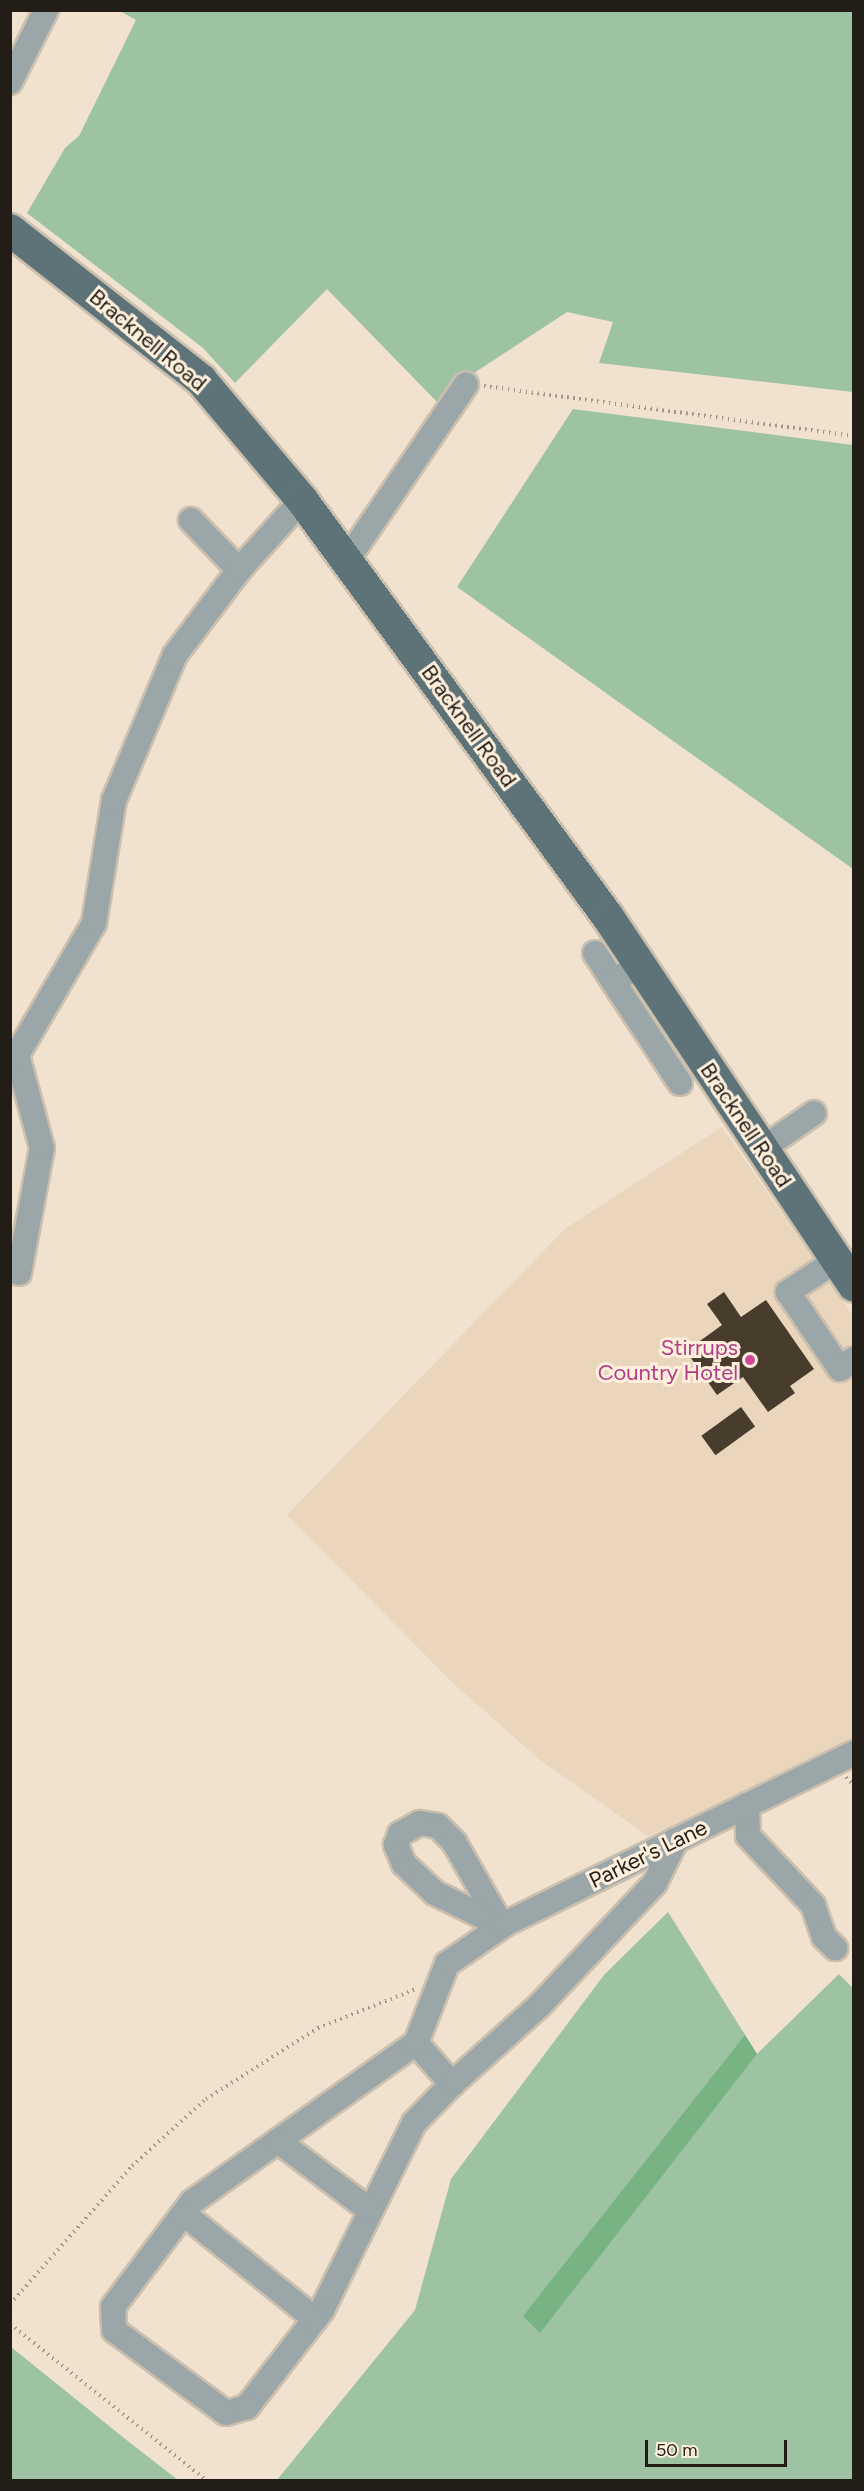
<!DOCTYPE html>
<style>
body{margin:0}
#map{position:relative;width:864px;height:2491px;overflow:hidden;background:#f0e2cf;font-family:Figtree,sans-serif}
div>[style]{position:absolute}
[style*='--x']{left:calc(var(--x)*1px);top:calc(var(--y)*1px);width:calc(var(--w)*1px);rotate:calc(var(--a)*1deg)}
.built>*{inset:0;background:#ead6bd}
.green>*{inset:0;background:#9dc3a3}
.forest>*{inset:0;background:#78b384}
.building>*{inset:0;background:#483d2d;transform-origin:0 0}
.path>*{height:4px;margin-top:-2px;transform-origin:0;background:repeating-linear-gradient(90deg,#a29889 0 1.5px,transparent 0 6px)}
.roads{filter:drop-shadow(2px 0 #cbbfae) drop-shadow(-2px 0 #cbbfae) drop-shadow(0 2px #cbbfae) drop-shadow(0 -2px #cbbfae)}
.minor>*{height:24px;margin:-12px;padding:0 12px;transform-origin:12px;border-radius:12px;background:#9ba6a9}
.major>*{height:32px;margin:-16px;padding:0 16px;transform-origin:16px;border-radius:16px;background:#5e7378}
.dots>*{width:16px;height:16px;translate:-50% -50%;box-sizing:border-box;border:3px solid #feefdc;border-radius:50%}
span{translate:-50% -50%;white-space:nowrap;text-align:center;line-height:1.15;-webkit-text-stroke:6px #feefdc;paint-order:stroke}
.street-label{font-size:22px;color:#221d16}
.hotel-label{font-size:22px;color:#b23c85}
.right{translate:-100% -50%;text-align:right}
.frame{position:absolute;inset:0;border:12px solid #221d16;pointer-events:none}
.scale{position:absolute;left:645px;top:2440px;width:142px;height:27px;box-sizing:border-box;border:3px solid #221d16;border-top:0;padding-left:8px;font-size:18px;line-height:21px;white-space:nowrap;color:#221d16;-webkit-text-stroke:4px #feefdc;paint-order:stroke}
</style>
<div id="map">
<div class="built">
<i style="clip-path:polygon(722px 1127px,853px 1316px,853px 1745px,648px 1836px,540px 1760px,454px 1684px,287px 1515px,566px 1228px)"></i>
</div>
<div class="green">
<i style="clip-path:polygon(120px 11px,853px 11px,853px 392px,599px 363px,613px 322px,567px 312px,474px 373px,439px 404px,327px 289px,235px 383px,203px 348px,27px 213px,65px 148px,79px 136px,136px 20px)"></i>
<i style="clip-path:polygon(573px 409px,853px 445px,853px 869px,457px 587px)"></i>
<i style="clip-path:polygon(668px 1912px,757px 2054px,839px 1974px,853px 1988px,853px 2480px,277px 2480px,415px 2310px,451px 2179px,604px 1975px)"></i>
<i style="clip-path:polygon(11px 2347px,129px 2442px,178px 2480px,11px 2480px)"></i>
</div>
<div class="forest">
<i style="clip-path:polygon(745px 2035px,757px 2054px,540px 2333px,523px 2316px)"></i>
</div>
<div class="building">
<i style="clip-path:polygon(724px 1292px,741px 1317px,766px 1300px,814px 1369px,790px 1386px,795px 1393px,768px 1412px,743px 1377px,717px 1395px,686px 1351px,722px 1325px,707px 1304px)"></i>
<i style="left:741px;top:1407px;width:24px;height:49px;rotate:54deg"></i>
</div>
<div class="path">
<i style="--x:484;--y:386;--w:373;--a:7.7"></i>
<i style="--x:846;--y:1777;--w:12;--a:48"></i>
<i style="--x:10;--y:2304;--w:184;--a:-48.5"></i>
<i style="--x:132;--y:2166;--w:100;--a:-42.2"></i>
<i style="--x:206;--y:2099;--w:133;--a:-32.4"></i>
<i style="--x:318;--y:2028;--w:105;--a:-21.7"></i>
<i style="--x:10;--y:2324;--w:251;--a:38.5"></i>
</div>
<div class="roads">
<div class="minor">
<i style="--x:10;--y:82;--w:80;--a:-63.4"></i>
<i style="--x:191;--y:520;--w:69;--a:46.2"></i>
<i style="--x:347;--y:560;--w:212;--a:-55.9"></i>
<i style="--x:595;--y:953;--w:33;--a:57"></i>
<i style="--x:639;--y:966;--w:30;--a:150"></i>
<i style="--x:613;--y:981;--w:122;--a:56.7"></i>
<i style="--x:762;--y:1149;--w:63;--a:-34.7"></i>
<i style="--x:837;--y:1260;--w:59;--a:146.9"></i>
<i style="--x:788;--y:1292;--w:93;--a:56"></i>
<i style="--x:840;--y:1369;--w:17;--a:-36"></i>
<i style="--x:19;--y:1273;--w:127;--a:-79.6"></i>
<i style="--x:42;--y:1148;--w:96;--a:-105"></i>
<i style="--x:17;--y:1055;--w:153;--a:-59.7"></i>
<i style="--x:94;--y:923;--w:125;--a:-80.8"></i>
<i style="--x:114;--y:800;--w:157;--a:-67.2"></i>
<i style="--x:175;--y:655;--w:106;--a:-53"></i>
<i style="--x:239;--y:570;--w:94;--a:-48"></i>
<i style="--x:747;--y:1805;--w:31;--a:88"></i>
<i style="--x:748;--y:1836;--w:95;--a:46.7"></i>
<i style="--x:813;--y:1905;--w:34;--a:71"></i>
<i style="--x:824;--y:1937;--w:16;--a:45"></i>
<i style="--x:420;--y:1823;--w:18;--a:9"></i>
<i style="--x:438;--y:1826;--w:23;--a:45"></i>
<i style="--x:454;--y:1842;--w:97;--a:60.3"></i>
<i style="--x:502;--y:1926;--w:75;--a:-153.8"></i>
<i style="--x:435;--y:1893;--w:42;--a:-136.9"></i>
<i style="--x:404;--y:1864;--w:21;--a:-113"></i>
<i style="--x:396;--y:1845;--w:12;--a:-70"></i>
<i style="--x:400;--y:1834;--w:23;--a:-29"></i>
<i style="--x:416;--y:2043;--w:55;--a:48.7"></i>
<i style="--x:452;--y:2084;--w:54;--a:134.3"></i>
<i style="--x:414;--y:2123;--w:208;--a:116.2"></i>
<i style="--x:322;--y:2310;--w:123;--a:127.7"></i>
<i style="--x:247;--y:2407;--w:22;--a:164"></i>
<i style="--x:226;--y:2413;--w:139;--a:-143.5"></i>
<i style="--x:114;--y:2330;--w:23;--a:-92"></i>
<i style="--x:113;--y:2307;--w:131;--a:-53"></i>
<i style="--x:192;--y:2202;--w:275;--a:-35.4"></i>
<i style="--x:416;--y:2043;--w:85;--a:-68.6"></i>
<i style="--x:447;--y:1964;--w:70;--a:-34.6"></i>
<i style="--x:505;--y:1924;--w:389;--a:-26.1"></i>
<i style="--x:452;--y:2084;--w:117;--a:-41.9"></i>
<i style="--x:539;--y:2006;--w:169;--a:-46.7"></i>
<i style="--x:655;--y:1883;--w:48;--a:-64"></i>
<i style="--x:278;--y:2141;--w:116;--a:37"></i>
<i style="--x:184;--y:2214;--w:168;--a:38.7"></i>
</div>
<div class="major">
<i style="--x:10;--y:230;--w:243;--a:38.1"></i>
<i style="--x:201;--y:380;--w:157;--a:49.9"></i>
<i style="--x:302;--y:500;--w:517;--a:53.73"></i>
<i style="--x:608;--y:917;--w:443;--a:56.3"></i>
</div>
</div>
<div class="dots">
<i style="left:750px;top:1360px;background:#d1479c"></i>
</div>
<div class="street-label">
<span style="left:148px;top:340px;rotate:40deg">Bracknell Road</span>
<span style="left:469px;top:726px;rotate:54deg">Bracknell Road</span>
<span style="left:746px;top:1125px;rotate:56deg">Bracknell Road</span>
<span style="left:648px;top:1854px;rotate:-26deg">Parker's Lane</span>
</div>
<div class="hotel-label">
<span class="right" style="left:738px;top:1360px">Stirrups<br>Country Hotel</span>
</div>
<div class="frame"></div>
<div class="scale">50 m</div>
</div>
